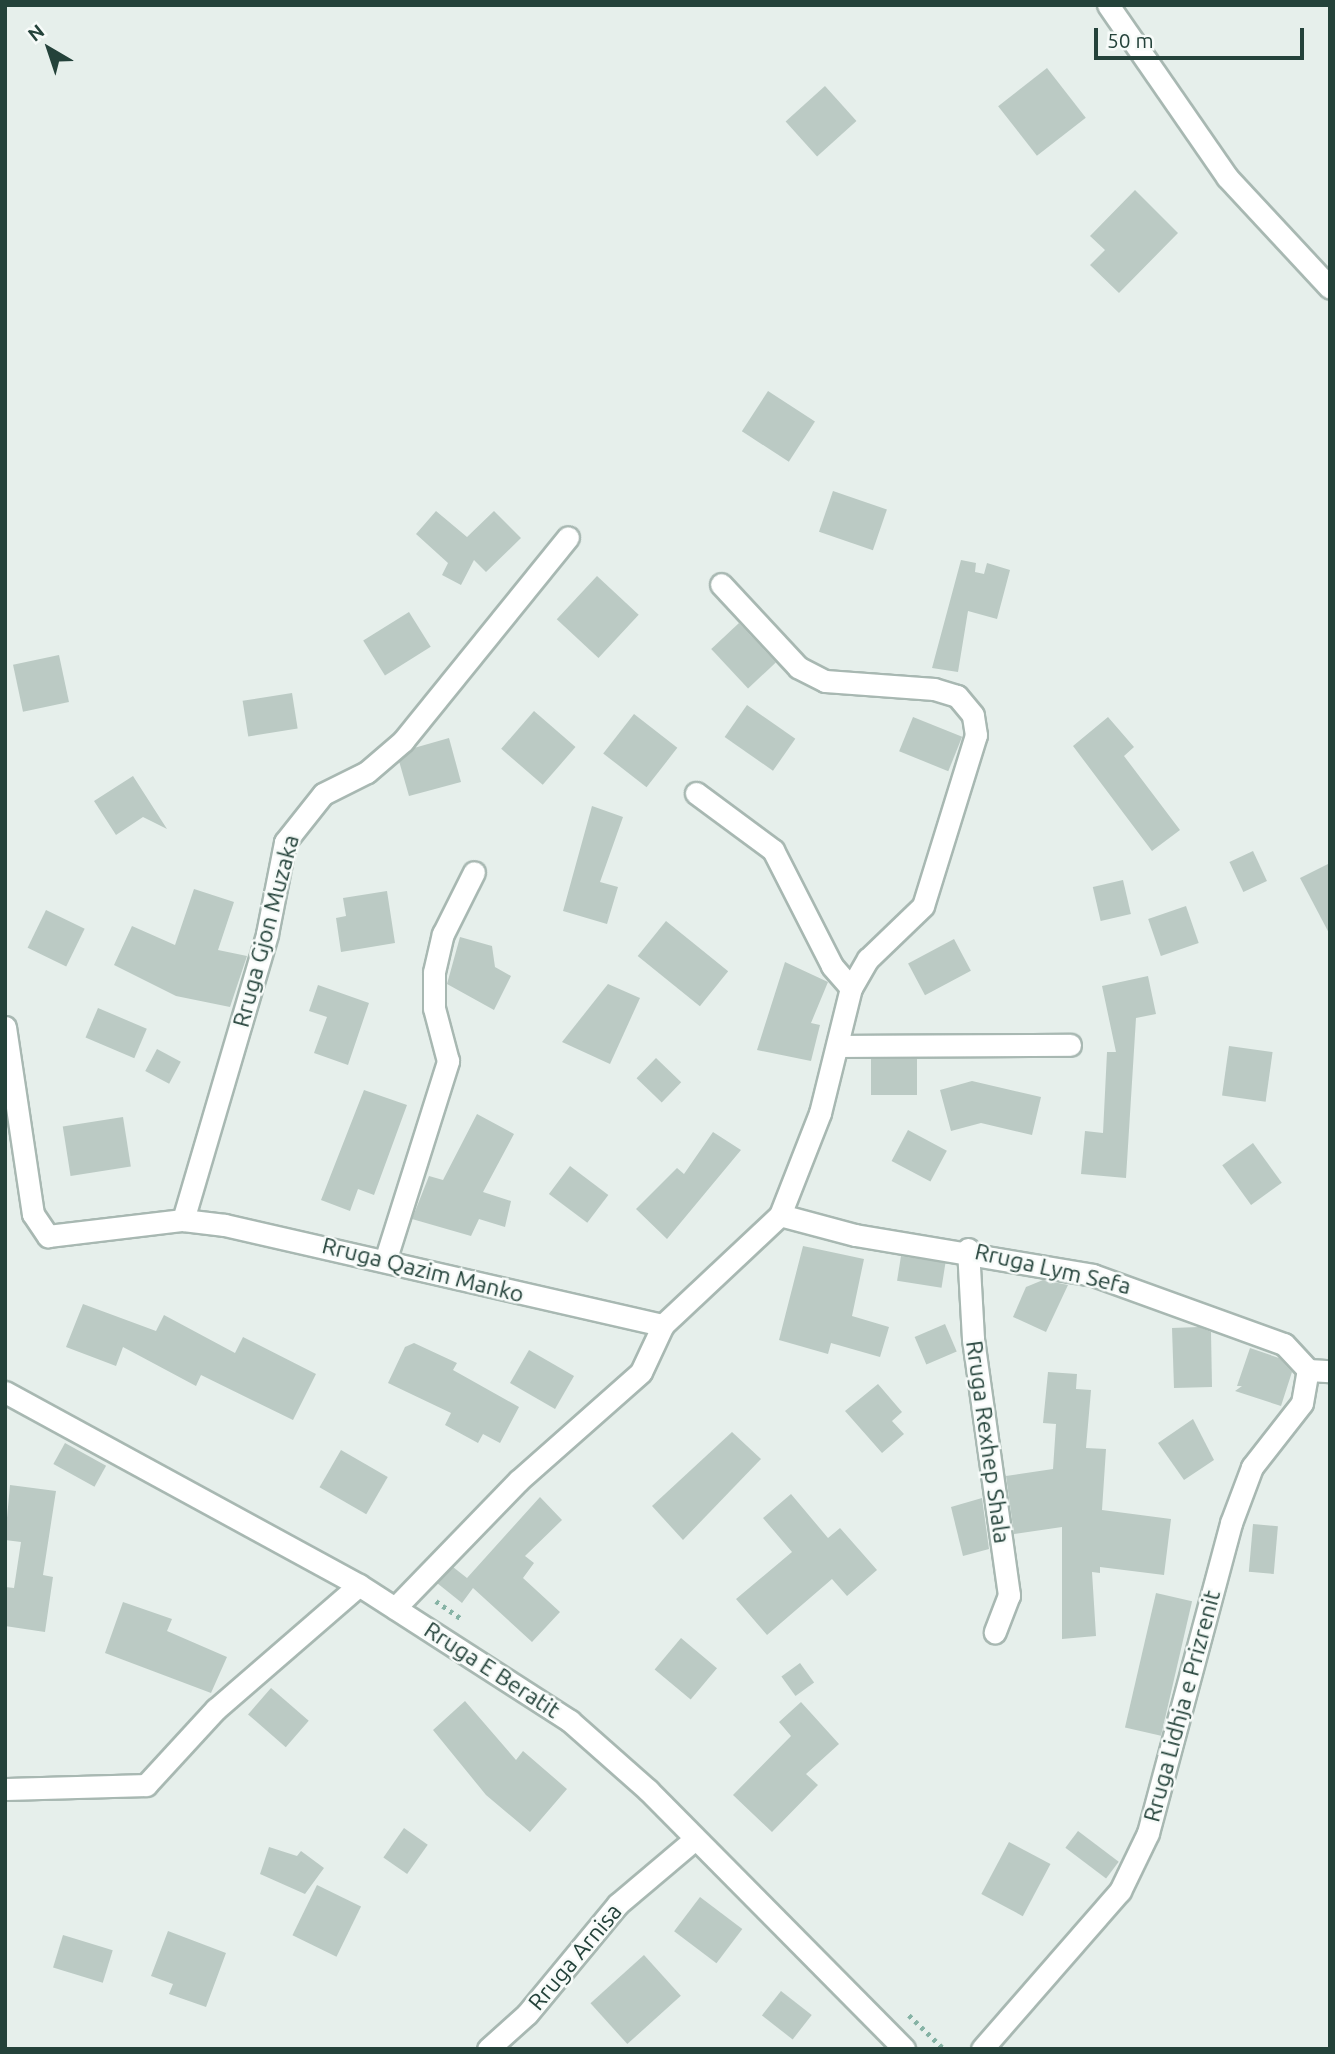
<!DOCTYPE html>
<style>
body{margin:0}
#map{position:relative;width:1335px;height:2054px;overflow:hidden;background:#e6efeb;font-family:Ubuntu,sans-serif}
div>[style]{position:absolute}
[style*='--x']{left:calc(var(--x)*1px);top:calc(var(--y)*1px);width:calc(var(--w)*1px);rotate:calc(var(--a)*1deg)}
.building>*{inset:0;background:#bbcac4;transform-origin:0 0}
.path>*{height:4.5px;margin-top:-2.25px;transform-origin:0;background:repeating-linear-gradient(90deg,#86b3a5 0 3.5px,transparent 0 8.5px)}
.roads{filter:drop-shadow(2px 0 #a8b8b2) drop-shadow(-2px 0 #a8b8b2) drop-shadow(0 2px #a8b8b2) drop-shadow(0 -2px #a8b8b2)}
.street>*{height:21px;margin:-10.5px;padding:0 10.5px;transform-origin:10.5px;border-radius:10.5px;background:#fff}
.secondary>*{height:21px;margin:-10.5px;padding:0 10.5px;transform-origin:10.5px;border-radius:10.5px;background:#fff}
span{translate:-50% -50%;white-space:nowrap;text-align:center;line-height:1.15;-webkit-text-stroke:5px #f7fbf9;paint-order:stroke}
.street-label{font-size:23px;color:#24423a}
.frame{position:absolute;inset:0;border:7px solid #24423a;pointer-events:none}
.north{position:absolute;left:14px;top:14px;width:70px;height:70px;-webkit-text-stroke:5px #f7fbf9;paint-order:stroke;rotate:321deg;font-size:19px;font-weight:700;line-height:28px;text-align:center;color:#24423a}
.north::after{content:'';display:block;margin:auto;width:24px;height:32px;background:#24423a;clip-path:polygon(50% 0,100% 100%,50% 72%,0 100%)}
.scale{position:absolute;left:1094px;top:28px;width:210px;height:32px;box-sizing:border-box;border:4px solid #24423a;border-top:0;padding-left:9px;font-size:21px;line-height:24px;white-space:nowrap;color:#24423a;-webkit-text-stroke:5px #f7fbf9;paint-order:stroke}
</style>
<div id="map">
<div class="building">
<i style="left:1047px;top:68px;width:63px;height:62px;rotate:52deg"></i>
<i style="left:825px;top:86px;width:47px;height:53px;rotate:48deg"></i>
<i style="clip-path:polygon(1135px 190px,1178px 233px,1119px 293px,1090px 265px,1105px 250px,1090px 236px)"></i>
<i style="left:768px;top:391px;width:56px;height:48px;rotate:33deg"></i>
<i style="left:833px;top:491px;width:57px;height:43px;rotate:19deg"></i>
<i style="clip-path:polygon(436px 511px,467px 537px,494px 511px,521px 538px,486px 572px,474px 560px,461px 585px,442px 575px,448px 563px,416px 534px)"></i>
<i style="clip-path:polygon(961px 560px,976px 563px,975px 572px,984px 574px,987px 563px,1010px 570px,997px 619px,968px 611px,958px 672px,932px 668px)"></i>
<i style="left:597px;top:576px;width:57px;height:59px;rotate:43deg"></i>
<i style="left:409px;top:612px;width:41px;height:54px;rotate:58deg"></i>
<i style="left:739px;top:623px;width:54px;height:38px;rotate:47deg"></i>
<i style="left:59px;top:655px;width:48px;height:47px;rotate:78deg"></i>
<i style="left:292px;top:693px;width:36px;height:50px;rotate:81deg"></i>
<i style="left:747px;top:705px;width:59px;height:39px;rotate:35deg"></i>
<i style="left:534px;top:711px;width:55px;height:50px;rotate:41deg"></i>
<i style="left:634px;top:714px;width:55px;height:50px;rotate:38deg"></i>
<i style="left:913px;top:717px;width:53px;height:37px;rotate:22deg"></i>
<i style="clip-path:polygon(1108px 717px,1134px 747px,1124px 756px,1180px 830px,1152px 851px,1073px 746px)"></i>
<i style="clip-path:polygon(449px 738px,461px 782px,409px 796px,399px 761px,414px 748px)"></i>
<i style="clip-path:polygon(133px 776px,167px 829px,143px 817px,116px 835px,94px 801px)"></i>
<i style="clip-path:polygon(592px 806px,623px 817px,600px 882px,618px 887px,607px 924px,563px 911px)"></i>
<i style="left:1253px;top:851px;width:33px;height:26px;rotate:65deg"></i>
<i style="clip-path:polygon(1330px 863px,1330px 935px,1300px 878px)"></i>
<i style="left:1123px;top:880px;width:35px;height:31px;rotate:77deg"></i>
<i style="clip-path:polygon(194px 889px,234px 902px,218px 950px,247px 956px,230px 1007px,176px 996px,114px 965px,132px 926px,175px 945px)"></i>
<i style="clip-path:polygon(387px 891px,395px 943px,341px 952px,336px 918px,346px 916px,343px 898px)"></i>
<i style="left:1186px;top:906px;width:39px;height:40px;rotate:71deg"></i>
<i style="left:46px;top:910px;width:43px;height:42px;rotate:26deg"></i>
<i style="left:666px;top:921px;width:80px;height:45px;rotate:39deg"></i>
<i style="clip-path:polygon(460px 937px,492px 946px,495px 967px,511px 976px,494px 1010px,447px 984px)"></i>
<i style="left:954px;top:939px;width:36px;height:52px;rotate:62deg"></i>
<i style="clip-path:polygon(785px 962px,828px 982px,811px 1023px,820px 1025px,811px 1061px,757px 1050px)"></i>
<i style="clip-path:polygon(1148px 976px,1156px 1014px,1136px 1018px,1126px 1178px,1081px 1174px,1085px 1131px,1103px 1133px,1107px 1052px,1116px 1052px,1102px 986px)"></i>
<i style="clip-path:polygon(608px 984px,640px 998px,610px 1064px,562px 1042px)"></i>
<i style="clip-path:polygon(318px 985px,369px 1003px,348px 1065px,314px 1053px,327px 1017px,309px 1011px)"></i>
<i style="left:98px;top:1008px;width:53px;height:32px;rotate:23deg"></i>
<i style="left:1229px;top:1046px;width:44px;height:50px;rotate:8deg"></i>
<i style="left:157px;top:1049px;width:27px;height:25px;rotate:28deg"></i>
<i style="left:656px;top:1058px;width:35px;height:28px;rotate:44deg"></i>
<i style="left:871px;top:1059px;width:46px;height:36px"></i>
<i style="clip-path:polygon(972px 1081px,1041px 1097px,1032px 1135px,981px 1123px,951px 1131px,940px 1090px)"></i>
<i style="clip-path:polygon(364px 1090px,407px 1105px,374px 1195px,358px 1189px,350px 1211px,321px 1200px)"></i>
<i style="clip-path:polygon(477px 1114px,514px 1134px,483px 1192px,511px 1201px,505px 1227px,479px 1219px,471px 1236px,412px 1219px,429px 1176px,443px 1180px)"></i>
<i style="left:123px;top:1117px;width:50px;height:61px;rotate:81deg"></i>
<i style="left:908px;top:1130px;width:44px;height:35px;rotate:28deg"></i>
<i style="clip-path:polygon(713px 1132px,741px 1150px,667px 1239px,636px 1209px,677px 1168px,684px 1174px)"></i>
<i style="left:1253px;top:1143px;width:49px;height:38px;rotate:54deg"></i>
<i style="left:570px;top:1166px;width:48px;height:35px;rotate:37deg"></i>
<i style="clip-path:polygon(803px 1246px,864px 1259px,852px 1316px,889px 1327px,880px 1357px,831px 1343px,828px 1354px,779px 1340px)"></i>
<i style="left:901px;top:1256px;width:45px;height:25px;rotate:9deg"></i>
<i style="clip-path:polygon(1043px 1280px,1068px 1285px,1046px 1332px,1013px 1317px,1026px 1287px)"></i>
<i style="clip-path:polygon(83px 1304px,156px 1331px,164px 1315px,235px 1353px,243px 1337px,316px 1374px,293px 1420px,201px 1375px,196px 1386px,123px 1347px,116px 1366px,66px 1347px)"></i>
<i style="left:945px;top:1324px;width:30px;height:33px;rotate:67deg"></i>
<i style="clip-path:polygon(1199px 1327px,1211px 1332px,1212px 1387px,1174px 1388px,1172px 1328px)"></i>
<i style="clip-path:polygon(414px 1343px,457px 1363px,453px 1370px,519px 1407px,500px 1443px,483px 1434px,478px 1443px,445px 1425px,451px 1413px,388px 1383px,405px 1347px)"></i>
<i style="clip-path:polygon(1250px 1348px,1279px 1358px,1292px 1372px,1281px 1406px,1235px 1391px,1242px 1386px,1237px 1386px)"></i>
<i style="left:529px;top:1350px;width:52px;height:38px;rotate:30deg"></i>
<i style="clip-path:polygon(1048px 1372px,1077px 1374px,1076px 1389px,1091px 1390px,1086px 1448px,1106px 1449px,1102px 1510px,1171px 1519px,1164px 1575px,1100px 1567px,1100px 1573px,1092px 1572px,1096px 1636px,1062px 1639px,1062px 1527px,1014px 1534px,1006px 1476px,1053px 1469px,1056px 1424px,1043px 1423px)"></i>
<i style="clip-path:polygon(878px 1384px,902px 1412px,892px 1421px,904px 1434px,882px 1453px,845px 1411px)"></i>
<i style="clip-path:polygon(1193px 1419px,1214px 1460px,1184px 1480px,1158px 1443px)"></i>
<i style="clip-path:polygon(732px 1432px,761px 1459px,683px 1540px,652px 1506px)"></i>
<i style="left:65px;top:1443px;width:47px;height:24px;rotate:29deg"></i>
<i style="left:341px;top:1450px;width:54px;height:43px;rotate:30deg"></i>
<i style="clip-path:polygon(10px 1485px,56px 1491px,43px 1575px,53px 1577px,45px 1632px,5px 1626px,5px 1587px,14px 1588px,21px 1542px,5px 1540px)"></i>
<i style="clip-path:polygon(791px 1494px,828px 1538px,840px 1528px,877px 1570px,847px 1596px,832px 1579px,767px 1635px,736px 1599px,792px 1552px,763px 1518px)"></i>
<i style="clip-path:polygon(540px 1497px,562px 1520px,525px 1556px,534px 1563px,523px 1578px,560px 1612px,532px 1642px,473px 1588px,462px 1603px,437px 1583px,453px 1567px,467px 1578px)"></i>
<i style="clip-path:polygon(982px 1498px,989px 1549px,963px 1556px,951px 1507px)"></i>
<i style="left:1253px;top:1524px;width:25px;height:48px;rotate:5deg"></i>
<i style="left:1156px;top:1593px;width:37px;height:138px;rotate:13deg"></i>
<i style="clip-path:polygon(123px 1602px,172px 1619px,167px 1631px,227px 1657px,211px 1693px,105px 1653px)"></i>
<i style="left:681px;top:1638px;width:47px;height:41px;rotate:40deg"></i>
<i style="left:800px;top:1663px;width:24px;height:23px;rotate:54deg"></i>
<i style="left:271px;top:1688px;width:50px;height:35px;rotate:41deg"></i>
<i style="clip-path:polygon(465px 1701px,516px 1760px,523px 1751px,567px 1789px,530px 1832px,486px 1795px,433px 1730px)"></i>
<i style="clip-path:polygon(801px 1702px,839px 1744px,806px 1774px,818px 1785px,772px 1832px,733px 1795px,791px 1736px,779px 1722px)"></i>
<i style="left:404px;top:1828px;width:29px;height:36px;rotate:35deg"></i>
<i style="left:1078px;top:1831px;width:51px;height:21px;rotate:37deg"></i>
<i style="left:1009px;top:1842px;width:47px;height:59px;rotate:28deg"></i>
<i style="clip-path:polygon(269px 1847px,297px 1856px,301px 1851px,324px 1868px,305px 1894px,260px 1874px)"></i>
<i style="left:317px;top:1885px;width:49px;height:56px;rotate:26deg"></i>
<i style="left:700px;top:1897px;width:53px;height:43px;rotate:37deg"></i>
<i style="clip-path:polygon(168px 1931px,226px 1953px,206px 2007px,169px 1994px,173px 1984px,151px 1976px)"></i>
<i style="left:63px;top:1935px;width:52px;height:34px;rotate:17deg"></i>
<i style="left:644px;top:1955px;width:55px;height:72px;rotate:48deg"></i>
<i style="left:781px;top:1991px;width:39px;height:31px;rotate:38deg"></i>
</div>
<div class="path">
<i style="--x:436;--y:1601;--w:33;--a:35"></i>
<i style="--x:909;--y:2015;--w:49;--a:44.2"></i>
</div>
<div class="roads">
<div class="street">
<i style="--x:1108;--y:5;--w:209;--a:55.3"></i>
<i style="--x:1227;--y:177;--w:151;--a:47.1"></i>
<i style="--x:696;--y:793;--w:96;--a:36.5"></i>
<i style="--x:773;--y:850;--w:130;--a:63"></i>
<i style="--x:832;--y:966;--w:29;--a:49"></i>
<i style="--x:5;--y:1027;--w:189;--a:81.5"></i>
<i style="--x:33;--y:1214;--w:27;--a:56"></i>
<i style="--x:48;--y:1236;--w:136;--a:-6.8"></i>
<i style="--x:183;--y:1220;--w:42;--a:6.8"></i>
<i style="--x:225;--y:1225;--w:449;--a:12.9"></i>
<i style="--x:841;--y:1046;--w:229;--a:-0.3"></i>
<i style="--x:780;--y:1215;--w:78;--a:14.9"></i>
<i style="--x:855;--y:1235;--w:241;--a:9.5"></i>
<i style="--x:1093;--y:1275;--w:203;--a:19.9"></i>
<i style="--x:1284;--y:1344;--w:35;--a:47"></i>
<i style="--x:183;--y:1220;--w:298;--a:-73.6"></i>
<i style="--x:267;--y:934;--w:94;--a:-78.9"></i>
<i style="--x:285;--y:842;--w:61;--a:-51.6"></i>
<i style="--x:323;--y:794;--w:49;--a:-26.6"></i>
<i style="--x:367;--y:772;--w:48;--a:-40.7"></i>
<i style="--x:403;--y:741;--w:262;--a:-51"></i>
<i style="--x:968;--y:1249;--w:90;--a:86.8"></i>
<i style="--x:973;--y:1339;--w:259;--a:82"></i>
<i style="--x:1009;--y:1595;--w:40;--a:111"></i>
<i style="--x:386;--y:1258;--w:207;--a:-72.5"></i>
<i style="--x:448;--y:1061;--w:55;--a:-104.8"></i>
<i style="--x:434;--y:1008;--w:36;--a:-90"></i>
<i style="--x:434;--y:972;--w:39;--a:-77"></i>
<i style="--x:443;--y:934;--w:69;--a:-63.4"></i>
<i style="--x:1308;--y:1370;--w:22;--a:3"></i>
<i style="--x:395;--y:1608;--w:177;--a:-45.9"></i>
<i style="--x:518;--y:1481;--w:164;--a:-41.5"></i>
<i style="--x:641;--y:1372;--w:52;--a:-64.9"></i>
<i style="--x:663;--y:1325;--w:161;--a:-43.2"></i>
<i style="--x:780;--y:1215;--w:110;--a:-68.6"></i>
<i style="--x:820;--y:1113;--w:129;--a:-76.1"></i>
<i style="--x:851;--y:988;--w:34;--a:-60"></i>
<i style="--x:868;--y:959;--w:76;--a:-43.9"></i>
<i style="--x:923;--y:906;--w:179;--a:-72.8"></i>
<i style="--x:976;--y:735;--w:20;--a:-99"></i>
<i style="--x:973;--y:715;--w:25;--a:-130"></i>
<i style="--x:957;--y:696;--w:24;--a:-163"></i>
<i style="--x:934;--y:689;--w:109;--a:-175.8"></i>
<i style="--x:825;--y:681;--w:30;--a:-153"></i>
<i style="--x:798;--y:667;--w:113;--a:-132.9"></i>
<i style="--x:5;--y:1789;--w:141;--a:-1.6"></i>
<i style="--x:146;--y:1785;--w:103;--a:-47.4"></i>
<i style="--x:216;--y:1709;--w:189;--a:-40.9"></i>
<i style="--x:488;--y:2049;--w:52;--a:-41.9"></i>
<i style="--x:527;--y:2014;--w:143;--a:-50.4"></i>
<i style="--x:618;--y:1904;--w:101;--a:-40.2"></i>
<i style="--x:982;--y:2049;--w:210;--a:-48.9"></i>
<i style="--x:1120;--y:1891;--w:64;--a:-64.2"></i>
<i style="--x:1148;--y:1833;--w:321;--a:-75"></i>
<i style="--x:1231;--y:1523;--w:60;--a:-69.4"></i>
<i style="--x:1252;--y:1467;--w:81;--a:-52"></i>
<i style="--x:1302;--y:1403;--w:34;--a:-80"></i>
</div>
<div class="secondary">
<i style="--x:5;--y:1392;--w:403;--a:28.6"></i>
<i style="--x:359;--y:1585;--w:251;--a:32.8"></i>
<i style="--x:570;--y:1721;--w:104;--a:41.5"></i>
<i style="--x:648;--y:1790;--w:364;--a:45.3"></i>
</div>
</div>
<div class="street-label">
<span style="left:266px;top:931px;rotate:-75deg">Rruga Gjon Muzaka</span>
<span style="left:1053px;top:1269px;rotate:13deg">Rruga Lym Sefa</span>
<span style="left:423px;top:1270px;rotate:14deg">Rruga Qazim Manko</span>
<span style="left:988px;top:1442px;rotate:82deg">Rruga Rexhep Shala</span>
<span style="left:492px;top:1670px;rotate:33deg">Rruga E Beratit</span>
<span style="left:1182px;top:1706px;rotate:-75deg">Rruga Lidhja e Prizrenit</span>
<span style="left:575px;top:1957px;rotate:-50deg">Rruga Arnisa</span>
</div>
<div class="frame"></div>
<div class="north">N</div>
<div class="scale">50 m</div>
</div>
